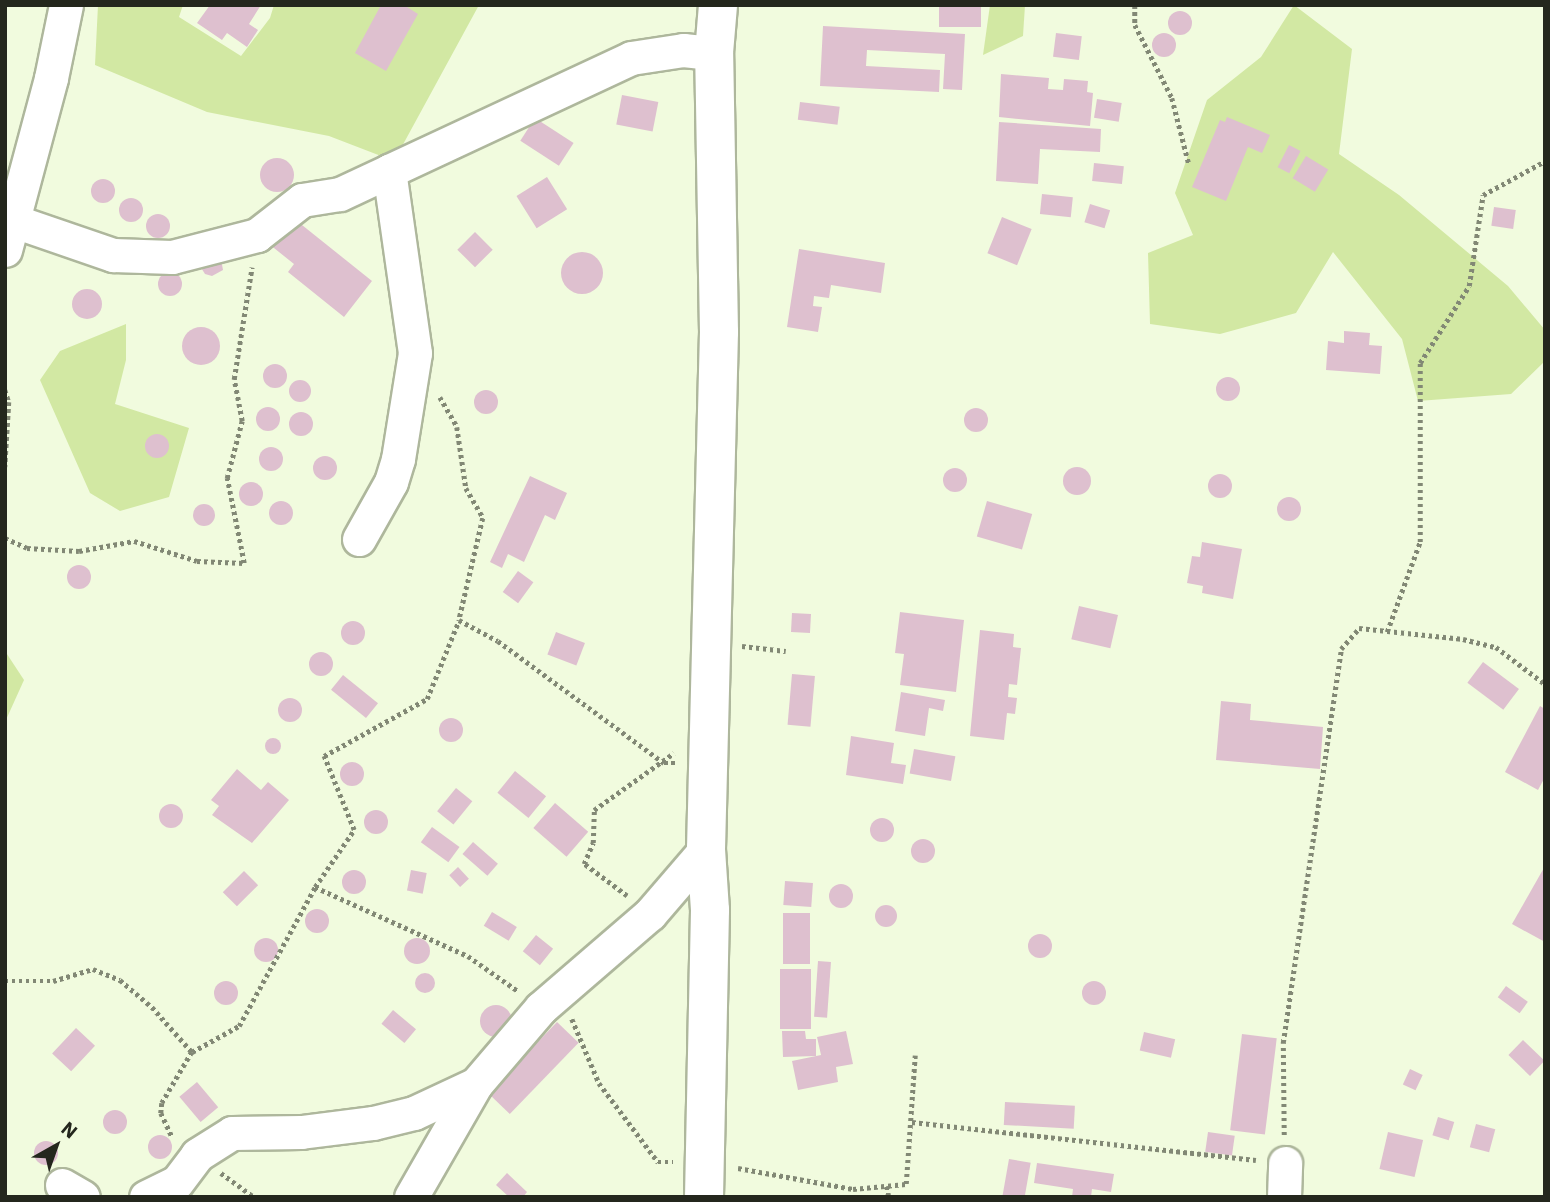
<!DOCTYPE html>
<style>
body{margin:0}
#map{position:relative;width:1550px;height:1202px;overflow:hidden;background:#f1fbde;font-family:"IBM Plex Sans",sans-serif}
div>[style]{position:absolute}
[style*='--x']{left:calc(var(--x)*1px);top:calc(var(--y)*1px);width:calc(var(--w)*1px);rotate:calc(var(--a)*1deg)}
.green>*{inset:0;background:#d2e8a3}
.building>*{inset:0;background:#dec0cf;transform-origin:0 0}
.round{border-radius:50%}
.path>*{height:4.5px;margin-top:-2.25px;transform-origin:0;background:repeating-linear-gradient(90deg,#828875 0 3.5px,transparent 0 7px)}
.roads{filter:drop-shadow(2px 0 #aeb79c) drop-shadow(-2px 0 #aeb79c) drop-shadow(0 2px #aeb79c) drop-shadow(0 -2px #aeb79c)}
.minor>*{height:33px;margin:-16.5px;padding:0 16.5px;transform-origin:16.5px;border-radius:16.5px;background:#fff}
.tertiary>*{height:38px;margin:-19px;padding:0 19px;transform-origin:19px;border-radius:19px;background:#fff}
span{translate:-50% -50%;white-space:nowrap;text-align:center;line-height:1.15;-webkit-text-stroke:7px #f1fbde;paint-order:stroke}
.frame{position:absolute;inset:0;border:7px solid #24271d;pointer-events:none}
.north{position:absolute;left:21px;top:1111px;width:70px;height:70px;-webkit-text-stroke:5px #f1fbde;paint-order:stroke;rotate:40deg;font-size:19px;font-weight:700;line-height:28px;text-align:center;color:#24271d}
.north::after{content:'';display:block;margin:auto;width:24px;height:32px;background:#24271d;clip-path:polygon(50% 0,100% 100%,50% 72%,0 100%)}
</style>
<div id="map">
<div class="green">
<i style="clip-path:polygon(98px 5px,183px 5px,179px 17px,241px 56px,270px 18px,274px 5px,479px 5px,394px 161px,329px 136px,207px 112px,95px 65px)"></i>
<i style="clip-path:polygon(990px 5px,1025px 5px,1023px 36px,983px 55px)"></i>
<i style="clip-path:polygon(1294px 5px,1352px 49px,1339px 154px,1399px 195px,1508px 286px,1545px 330px,1545px 361px,1511px 394px,1418px 401px,1402px 339px,1333px 252px,1296px 313px,1220px 334px,1150px 324px,1148px 253px,1193px 235px,1175px 193px,1207px 100px,1261px 57px)"></i>
<i style="clip-path:polygon(126px 324px,126px 360px,115px 404px,189px 428px,169px 497px,120px 511px,90px 493px,40px 380px,60px 351px)"></i>
<i style="clip-path:polygon(5px 651px,24px 680px,5px 722px)"></i>
</div>
<div class="building">
<i style="clip-path:polygon(210px 5px,261px 5px,249px 24px,258px 30px,247px 47px,227px 33px,222px 40px,197px 23px)"></i>
<i style="clip-path:polygon(381px 5px,404px 5px,418px 14px,386px 71px,355px 53px)"></i>
<i style="left:939px;top:5px;width:42px;height:22px"></i>
<i class="round" style="left:1168px;top:11px;width:24px;height:24px"></i>
<i style="clip-path:polygon(823px 26px,965px 34px,962px 90px,943px 89px,945px 54px,867px 50px,866px 66px,940px 70px,939px 92px,820px 86px)"></i>
<i class="round" style="left:1152px;top:33px;width:24px;height:24px"></i>
<i style="left:1056px;top:33px;width:26px;height:24px;rotate:7deg"></i>
<i style="clip-path:polygon(1001px 74px,1049px 78px,1048px 89px,1063px 90px,1064px 79px,1088px 81px,1087px 92px,1093px 93px,1090px 126px,999px 117px)"></i>
<i style="left:622px;top:95px;width:37px;height:30px;rotate:11deg"></i>
<i style="left:1097px;top:99px;width:25px;height:19px;rotate:9deg"></i>
<i style="left:800px;top:102px;width:40px;height:18px;rotate:7deg"></i>
<i style="clip-path:polygon(1227px 117px,1270px 135px,1262px 153px,1248px 147px,1226px 201px,1192px 187px,1220px 120px,1225px 122px)"></i>
<i style="left:535px;top:118px;width:46px;height:27px;rotate:33deg"></i>
<i style="clip-path:polygon(999px 122px,1101px 129px,1100px 152px,1040px 149px,1038px 184px,996px 181px)"></i>
<i style="left:1289px;top:145px;width:13px;height:25px;rotate:27deg"></i>
<i style="left:1306px;top:156px;width:26px;height:26px;rotate:31deg"></i>
<i class="round" style="left:260px;top:158px;width:34px;height:34px"></i>
<i style="left:1094px;top:163px;width:30px;height:18px;rotate:6deg"></i>
<i style="left:547px;top:177px;width:38px;height:36px;rotate:58deg"></i>
<i class="round" style="left:91px;top:179px;width:24px;height:24px"></i>
<i style="left:1042px;top:194px;width:31px;height:20px;rotate:6deg"></i>
<i class="round" style="left:119px;top:198px;width:24px;height:24px"></i>
<i style="left:1090px;top:204px;width:21px;height:19px;rotate:17deg"></i>
<i style="left:1494px;top:207px;width:22px;height:19px;rotate:8deg"></i>
<i class="round" style="left:146px;top:214px;width:24px;height:24px"></i>
<i style="clip-path:polygon(292px 217px,372px 281px,344px 317px,288px 272px,294px 264px,269px 244px)"></i>
<i style="left:1002px;top:217px;width:32px;height:39px;rotate:22deg"></i>
<i style="left:475px;top:232px;width:25px;height:25px;rotate:45deg"></i>
<i style="clip-path:polygon(799px 249px,885px 263px,881px 293px,831px 285px,829px 298px,814px 296px,813px 306px,822px 307px,818px 332px,787px 327px)"></i>
<i class="round" style="left:561px;top:252px;width:42px;height:42px"></i>
<i style="clip-path:polygon(220px 254px,223px 270px,212px 276px,205px 274px,200px 266px)"></i>
<i class="round" style="left:158px;top:272px;width:24px;height:24px"></i>
<i class="round" style="left:72px;top:289px;width:30px;height:30px"></i>
<i class="round" style="left:182px;top:327px;width:38px;height:38px"></i>
<i style="clip-path:polygon(1344px 331px,1370px 333px,1369px 345px,1382px 346px,1380px 374px,1326px 370px,1328px 341px,1344px 343px)"></i>
<i class="round" style="left:263px;top:364px;width:24px;height:24px"></i>
<i class="round" style="left:1216px;top:377px;width:24px;height:24px"></i>
<i class="round" style="left:289px;top:380px;width:22px;height:22px"></i>
<i class="round" style="left:474px;top:390px;width:24px;height:24px"></i>
<i class="round" style="left:256px;top:407px;width:24px;height:24px"></i>
<i class="round" style="left:964px;top:408px;width:24px;height:24px"></i>
<i class="round" style="left:289px;top:412px;width:24px;height:24px"></i>
<i class="round" style="left:145px;top:434px;width:24px;height:24px"></i>
<i class="round" style="left:259px;top:447px;width:24px;height:24px"></i>
<i class="round" style="left:313px;top:456px;width:24px;height:24px"></i>
<i class="round" style="left:1063px;top:467px;width:28px;height:28px"></i>
<i class="round" style="left:943px;top:468px;width:24px;height:24px"></i>
<i class="round" style="left:1208px;top:474px;width:24px;height:24px"></i>
<i style="clip-path:polygon(530px 476px,567px 493px,555px 520px,545px 515px,524px 562px,508px 554px,502px 568px,490px 562px)"></i>
<i class="round" style="left:239px;top:482px;width:24px;height:24px"></i>
<i class="round" style="left:1277px;top:497px;width:24px;height:24px"></i>
<i style="left:987px;top:501px;width:47px;height:37px;rotate:16deg"></i>
<i class="round" style="left:269px;top:501px;width:24px;height:24px"></i>
<i class="round" style="left:193px;top:504px;width:22px;height:22px"></i>
<i style="clip-path:polygon(1202px 542px,1242px 549px,1233px 599px,1202px 593px,1203px 586px,1187px 583px,1192px 556px,1200px 557px)"></i>
<i class="round" style="left:67px;top:565px;width:24px;height:24px"></i>
<i style="left:518px;top:571px;width:19px;height:26px;rotate:36deg"></i>
<i style="left:1079px;top:606px;width:40px;height:34px;rotate:13deg"></i>
<i style="clip-path:polygon(900px 612px,964px 620px,956px 692px,900px 685px,904px 654px,895px 653px)"></i>
<i style="left:792px;top:613px;width:19px;height:19px;rotate:3deg"></i>
<i class="round" style="left:341px;top:621px;width:24px;height:24px"></i>
<i style="clip-path:polygon(980px 630px,1014px 634px,1013px 647px,1021px 648px,1017px 685px,1009px 684px,1008px 697px,1017px 698px,1015px 714px,1007px 713px,1004px 740px,970px 736px)"></i>
<i style="left:556px;top:632px;width:31px;height:24px;rotate:21deg"></i>
<i class="round" style="left:309px;top:652px;width:24px;height:24px"></i>
<i style="left:1483px;top:662px;width:45px;height:26px;rotate:37deg"></i>
<i style="left:792px;top:674px;width:23px;height:51px;rotate:5deg"></i>
<i style="left:343px;top:675px;width:45px;height:19px;rotate:39deg"></i>
<i style="clip-path:polygon(901px 692px,945px 700px,943px 711px,929px 708px,925px 736px,895px 731px)"></i>
<i class="round" style="left:278px;top:698px;width:24px;height:24px"></i>
<i style="clip-path:polygon(1221px 701px,1251px 704px,1250px 720px,1323px 727px,1320px 769px,1216px 760px)"></i>
<i style="clip-path:polygon(1540px 706px,1545px 709px,1545px 777px,1538px 790px,1505px 772px)"></i>
<i class="round" style="left:439px;top:718px;width:24px;height:24px"></i>
<i style="clip-path:polygon(851px 736px,894px 743px,891px 763px,906px 765px,903px 784px,846px 775px)"></i>
<i class="round" style="left:265px;top:738px;width:16px;height:16px"></i>
<i style="left:914px;top:749px;width:42px;height:25px;rotate:10deg"></i>
<i class="round" style="left:340px;top:762px;width:24px;height:24px"></i>
<i style="clip-path:polygon(237px 769px,261px 790px,268px 782px,289px 800px,252px 843px,212px 815px,219px 806px,211px 800px)"></i>
<i style="left:515px;top:771px;width:40px;height:28px;rotate:39deg"></i>
<i style="left:456px;top:788px;width:21px;height:30px;rotate:39deg"></i>
<i style="left:555px;top:803px;width:44px;height:33px;rotate:41deg"></i>
<i class="round" style="left:159px;top:804px;width:24px;height:24px"></i>
<i class="round" style="left:364px;top:810px;width:24px;height:24px"></i>
<i class="round" style="left:870px;top:818px;width:24px;height:24px"></i>
<i style="left:432px;top:827px;width:34px;height:19px;rotate:36deg"></i>
<i class="round" style="left:911px;top:839px;width:24px;height:24px"></i>
<i style="left:473px;top:842px;width:33px;height:16px;rotate:41deg"></i>
<i style="clip-path:polygon(1545px 866px,1545px 942px,1512px 924px)"></i>
<i style="left:458px;top:867px;width:16px;height:12px;rotate:47deg"></i>
<i style="left:411px;top:870px;width:16px;height:21px;rotate:11deg"></i>
<i class="round" style="left:342px;top:870px;width:24px;height:24px"></i>
<i style="left:244px;top:871px;width:20px;height:30px;rotate:45deg"></i>
<i style="left:785px;top:881px;width:28px;height:24px;rotate:4deg"></i>
<i class="round" style="left:829px;top:884px;width:24px;height:24px"></i>
<i class="round" style="left:875px;top:905px;width:22px;height:22px"></i>
<i class="round" style="left:305px;top:909px;width:24px;height:24px"></i>
<i style="left:492px;top:912px;width:29px;height:16px;rotate:31deg"></i>
<i style="left:783px;top:913px;width:27px;height:51px"></i>
<i class="round" style="left:1028px;top:934px;width:24px;height:24px"></i>
<i style="left:536px;top:935px;width:22px;height:21px;rotate:39deg"></i>
<i class="round" style="left:254px;top:938px;width:24px;height:24px"></i>
<i class="round" style="left:404px;top:938px;width:26px;height:26px"></i>
<i style="left:818px;top:961px;width:13px;height:56px;rotate:4deg"></i>
<i style="left:780px;top:969px;width:31px;height:60px"></i>
<i class="round" style="left:415px;top:973px;width:20px;height:20px"></i>
<i class="round" style="left:1082px;top:981px;width:24px;height:24px"></i>
<i class="round" style="left:214px;top:981px;width:24px;height:24px"></i>
<i style="left:1506px;top:986px;width:27px;height:14px;rotate:36deg"></i>
<i class="round" style="left:480px;top:1005px;width:32px;height:32px"></i>
<i style="left:393px;top:1010px;width:30px;height:18px;rotate:40deg"></i>
<i style="left:557px;top:1022px;width:30px;height:99px;rotate:44deg"></i>
<i style="left:76px;top:1028px;width:26px;height:35px;rotate:43deg"></i>
<i style="clip-path:polygon(782px 1031px,805px 1031px,806px 1039px,816px 1039px,816px 1056px,783px 1057px)"></i>
<i style="clip-path:polygon(846px 1031px,853px 1064px,836px 1067px,838px 1082px,798px 1090px,792px 1061px,821px 1055px,817px 1037px)"></i>
<i style="left:1144px;top:1032px;width:32px;height:19px;rotate:13deg"></i>
<i style="left:1242px;top:1034px;width:35px;height:97px;rotate:7deg"></i>
<i style="left:1523px;top:1040px;width:30px;height:21px;rotate:44deg"></i>
<i style="left:1410px;top:1069px;width:14px;height:17px;rotate:25deg"></i>
<i style="left:197px;top:1082px;width:33px;height:23px;rotate:50deg"></i>
<i style="left:1005px;top:1102px;width:70px;height:23px;rotate:3deg"></i>
<i class="round" style="left:103px;top:1110px;width:24px;height:24px"></i>
<i style="left:1438px;top:1117px;width:17px;height:19px;rotate:17deg"></i>
<i style="left:1476px;top:1124px;width:20px;height:24px;rotate:15deg"></i>
<i style="left:1208px;top:1132px;width:27px;height:20px;rotate:8deg"></i>
<i style="left:1388px;top:1132px;width:36px;height:38px;rotate:13deg"></i>
<i class="round" style="left:148px;top:1135px;width:24px;height:24px"></i>
<i class="round" style="left:34px;top:1141px;width:24px;height:24px"></i>
<i style="left:1009px;top:1159px;width:22px;height:38px;rotate:10deg"></i>
<i style="clip-path:polygon(1037px 1163px,1114px 1174px,1111px 1192px,1092px 1189px,1091px 1197px,1072px 1197px,1073px 1189px,1034px 1183px)"></i>
<i style="clip-path:polygon(507px 1173px,527px 1192px,523px 1197px,509px 1197px,496px 1185px)"></i>
</div>
<div class="path">
<i style="--x:1135;--y:5;--w:20;--a:90"></i>
<i style="--x:1135;--y:25;--w:82;--a:63.1"></i>
<i style="--x:1172;--y:98;--w:68;--a:75.6"></i>
<i style="--x:5;--y:390;--w:13;--a:72"></i>
<i style="--x:9;--y:402;--w:65;--a:93.5"></i>
<i style="--x:440;--y:397;--w:34;--a:60"></i>
<i style="--x:457;--y:427;--w:62;--a:81.6"></i>
<i style="--x:466;--y:488;--w:34;--a:60"></i>
<i style="--x:483;--y:518;--w:105;--a:103.2"></i>
<i style="--x:459;--y:620;--w:44;--a:28.3"></i>
<i style="--x:498;--y:641;--w:206;--a:36.3"></i>
<i style="--x:664;--y:763;--w:13;--a:0"></i>
<i style="--x:5;--y:538;--w:24;--a:24"></i>
<i style="--x:27;--y:548;--w:52;--a:3.3"></i>
<i style="--x:79;--y:551;--w:56;--a:-10.3"></i>
<i style="--x:134;--y:541;--w:66;--a:17.6"></i>
<i style="--x:197;--y:561;--w:47;--a:2.4"></i>
<i style="--x:244;--y:563;--w:87;--a:-101.3"></i>
<i style="--x:227;--y:478;--w:59;--a:-75.3"></i>
<i style="--x:242;--y:421;--w:43;--a:-100.8"></i>
<i style="--x:234;--y:379;--w:113;--a:-80.9"></i>
<i style="--x:1387;--y:632;--w:96;--a:-69.9"></i>
<i style="--x:1420;--y:542;--w:179;--a:-90"></i>
<i style="--x:1420;--y:363;--w:91;--a:-57.5"></i>
<i style="--x:1469;--y:286;--w:92;--a:-81.3"></i>
<i style="--x:1483;--y:195;--w:71;--a:-28.7"></i>
<i style="--x:742;--y:646;--w:44;--a:6.5"></i>
<i style="--x:315;--y:887;--w:69;--a:-55.6"></i>
<i style="--x:354;--y:830;--w:80;--a:-112.1"></i>
<i style="--x:324;--y:756;--w:118;--a:-29"></i>
<i style="--x:427;--y:699;--w:85;--a:-67.9"></i>
<i style="--x:627;--y:896;--w:54;--a:-143.3"></i>
<i style="--x:584;--y:864;--w:23;--a:-67"></i>
<i style="--x:593;--y:843;--w:33;--a:-88"></i>
<i style="--x:594;--y:810;--w:98;--a:-35.5"></i>
<i style="--x:5;--y:981;--w:48;--a:0"></i>
<i style="--x:53;--y:981;--w:42;--a:-16.7"></i>
<i style="--x:93;--y:969;--w:29;--a:22"></i>
<i style="--x:120;--y:980;--w:42;--a:40.2"></i>
<i style="--x:152;--y:1007;--w:60;--a:48.4"></i>
<i style="--x:192;--y:1052;--w:59;--a:120.5"></i>
<i style="--x:162;--y:1103;--w:10;--a:96"></i>
<i style="--x:161;--y:1113;--w:26;--a:65"></i>
<i style="--x:572;--y:1019;--w:69;--a:67.1"></i>
<i style="--x:599;--y:1083;--w:99;--a:53.2"></i>
<i style="--x:658;--y:1162;--w:15;--a:0"></i>
<i style="--x:192;--y:1052;--w:54;--a:-29"></i>
<i style="--x:239;--y:1026;--w:158;--a:-61.3"></i>
<i style="--x:315;--y:887;--w:168;--a:24.3"></i>
<i style="--x:468;--y:956;--w:61;--a:35"></i>
<i style="--x:912;--y:1122;--w:346;--a:6.3"></i>
<i style="--x:1284;--y:1135;--w:92;--a:-90.6"></i>
<i style="--x:1283;--y:1043;--w:398;--a:-81.6"></i>
<i style="--x:1341;--y:649;--w:28;--a:-49"></i>
<i style="--x:1359;--y:628;--w:105;--a:6"></i>
<i style="--x:1463;--y:639;--w:34;--a:14"></i>
<i style="--x:1496;--y:647;--w:61;--a:37.1"></i>
<i style="--x:738;--y:1168;--w:117;--a:10.3"></i>
<i style="--x:853;--y:1189;--w:53;--a:-5.4"></i>
<i style="--x:906;--y:1184;--w:129;--a:-86"></i>
<i style="--x:221;--y:1173;--w:41;--a:36"></i>
<i style="--x:887;--y:1186;--w:11;--a:80"></i>
</div>
<div class="roads">
<div class="minor">
<i style="--x:14;--y:221;--w:105;--a:19"></i>
<i style="--x:113;--y:255;--w:59;--a:1.9"></i>
<i style="--x:172;--y:257;--w:88;--a:-14.5"></i>
<i style="--x:257;--y:235;--w:57;--a:-37.9"></i>
<i style="--x:302;--y:200;--w:38;--a:-9"></i>
<i style="--x:340;--y:194;--w:54;--a:-25.1"></i>
<i style="--x:5;--y:250;--w:178;--a:-75"></i>
<i style="--x:51;--y:78;--w:75;--a:-78.4"></i>
<i style="--x:359;--y:539;--w:65;--a:-60.7"></i>
<i style="--x:391;--y:482;--w:24;--a:-73"></i>
<i style="--x:398;--y:459;--w:107;--a:-80.9"></i>
<i style="--x:415;--y:353;--w:184;--a:-98.1"></i>
<i style="--x:389;--y:171;--w:267;--a:-25"></i>
<i style="--x:631;--y:58;--w:53;--a:-8.7"></i>
<i style="--x:683;--y:50;--w:31;--a:6"></i>
<i style="--x:62;--y:1185;--w:24;--a:30"></i>
<i style="--x:146;--y:1197;--w:34;--a:-26"></i>
<i style="--x:177;--y:1182;--w:34;--a:-53"></i>
<i style="--x:197;--y:1155;--w:41;--a:-32.2"></i>
<i style="--x:232;--y:1133;--w:69;--a:-0.8"></i>
<i style="--x:301;--y:1132;--w:73;--a:-7.1"></i>
<i style="--x:373;--y:1123;--w:42;--a:-13.7"></i>
<i style="--x:414;--y:1113;--w:68;--a:-25.1"></i>
<i style="--x:476;--y:1084;--w:100;--a:-49.5"></i>
<i style="--x:541;--y:1008;--w:144;--a:-40.8"></i>
<i style="--x:650;--y:914;--w:86;--a:-49.3"></i>
<i style="--x:411;--y:1197;--w:130;--a:-60.1"></i>
<i style="--x:1284;--y:1197;--w:34;--a:-88"></i>
</div>
<div class="tertiary">
<i style="--x:704;--y:1197;--w:287;--a:-88.8"></i>
<i style="--x:710;--y:910;--w:61;--a:-93.8"></i>
<i style="--x:706;--y:849;--w:517;--a:-88.56"></i>
<i style="--x:719;--y:332;--w:279;--a:-91"></i>
<i style="--x:714;--y:53;--w:48;--a:-85.2"></i>
</div>
</div>
<div class="frame"></div>
<div class="north">N</div>
</div>
